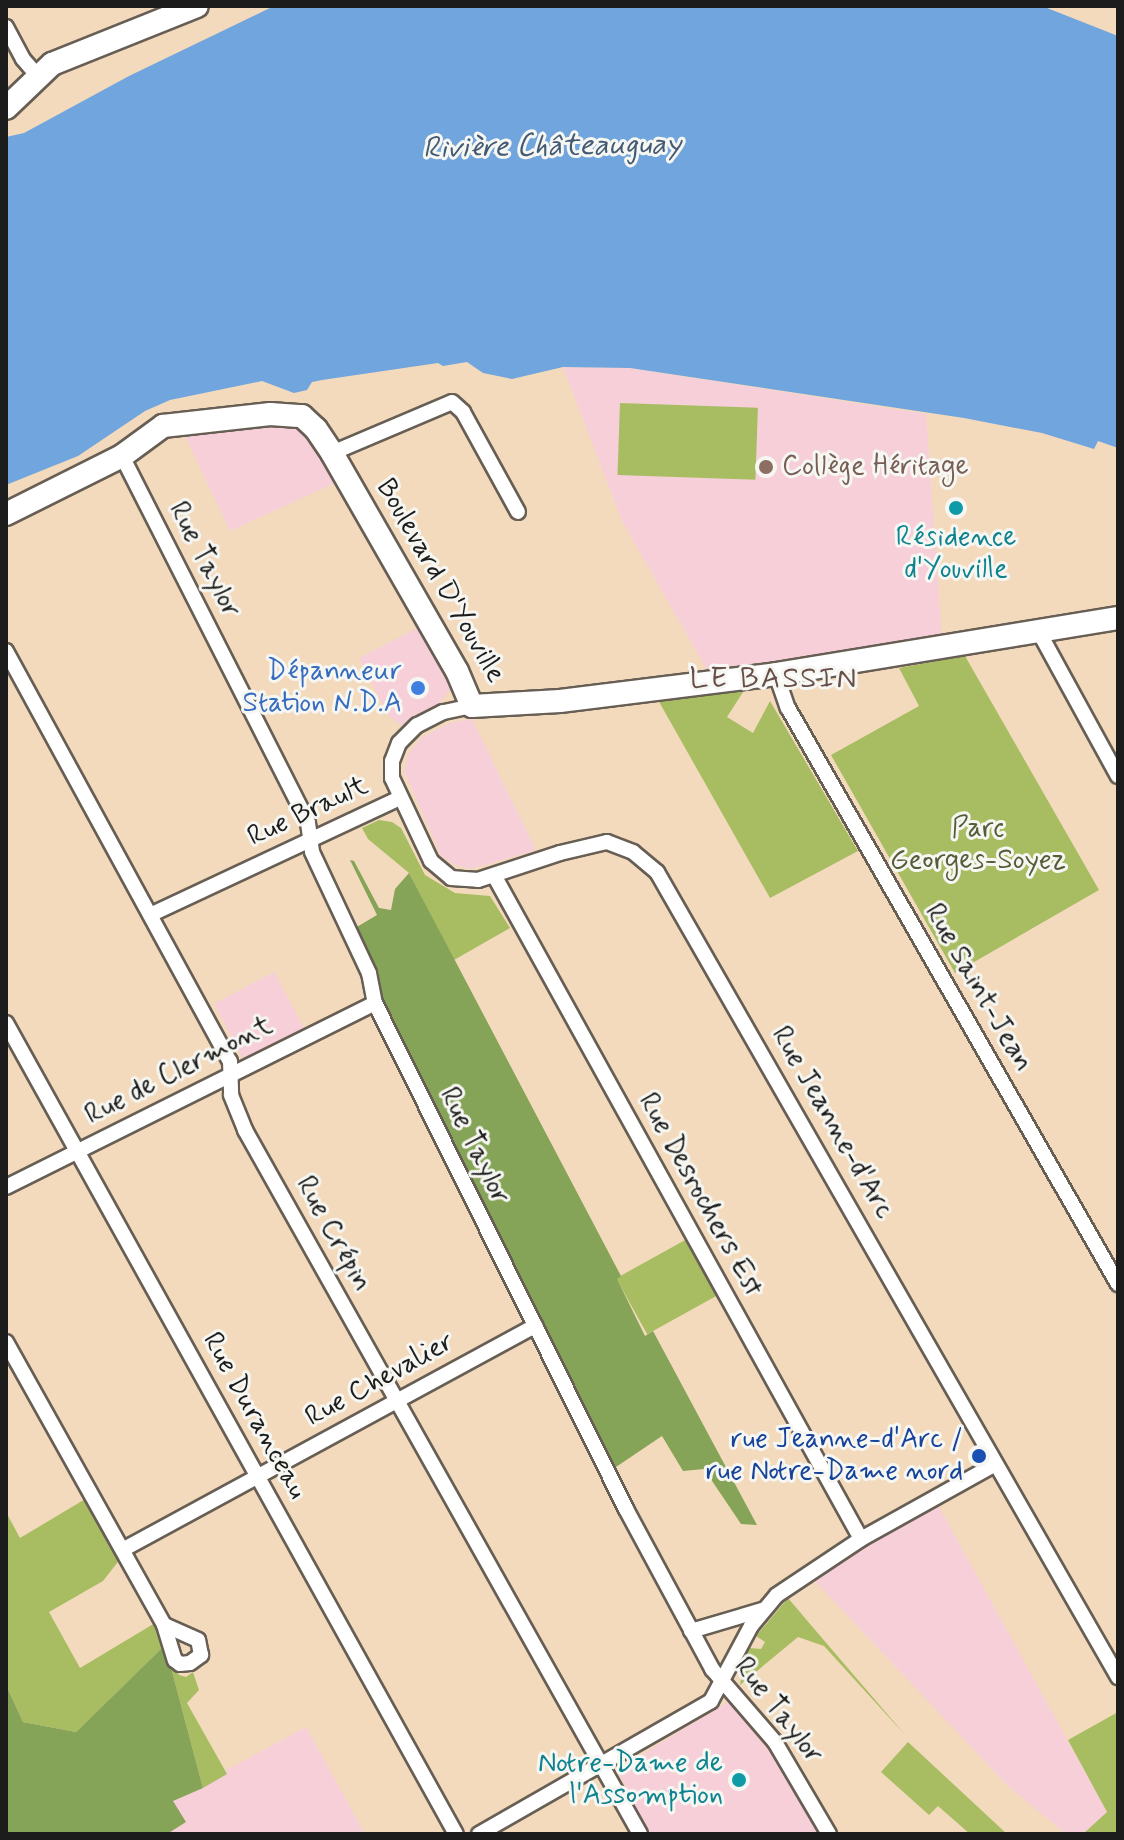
<!DOCTYPE html>
<meta charset="utf-8">
<style>
body{margin:0}
#map{position:relative;width:1124px;height:1840px;overflow:hidden;background:#f3dabd;font-family:Mynerve,sans-serif}
div>[style]{position:absolute}
[style*='--x']{left:calc(var(--x)*1px);top:calc(var(--y)*1px);width:calc(var(--w)*1px);rotate:calc(var(--a)*1deg)}
.built>*{inset:0;background:#f6cfd9;transform-origin:0 0}
.green>*{inset:0;background:#a8bd62;transform-origin:0 0}
.forest>*{inset:0;background:#86a458}
.water>*{inset:0;background:#71a5dd}
.roads{filter:drop-shadow(2px 0 #675e54) drop-shadow(-2px 0 #675e54) drop-shadow(0 2px #675e54) drop-shadow(0 -2px #675e54)}
.street>*{height:14px;margin:-7px;padding:0 7px;transform-origin:7px;border-radius:7px;background:#fff}
.secondary>*{height:22px;margin:-11px;padding:0 11px;transform-origin:11px;border-radius:11px;background:#fff}
.dots>*{width:22px;height:22px;translate:-50% -50%;box-sizing:border-box;border:4px solid #f6f6f2;border-radius:50%}
span{translate:-50% -50%;white-space:nowrap;text-align:center;line-height:1.15;-webkit-text-stroke:6px #f6f6f2;paint-order:stroke}
.education-label{font-size:28px;color:#785e54}
.left{translate:0 -50%;text-align:left}
.culture-label{font-size:28px;color:#0d838f}
.right{translate:-100% -50%;text-align:right}
.street-label{font-size:28px;color:#1c1c1c}
.shop-label{font-size:28px;color:#366cbe}
.park-label{font-size:28px;color:#545c38}
.transit-label{font-size:28px;color:#164399}
.water-label{font-size:30px;color:#425a73;font-style:italic}
.neighbourhood-label{font-size:30px;color:#684e48;letter-spacing:2px}
.frame{position:absolute;inset:0;border:8px solid #1c1c1c;pointer-events:none}
</style>
<div id="map">
<div class="built">
<i style="clip-path:polygon(563px 367px,630px 368px,926px 414px,942px 639px,707px 670px,622px 521px)"></i>
<i style="clip-path:polygon(243px 423px,298px 425px,306px 430px,337px 482px,230px 531px,184px 434px)"></i>
<i style="clip-path:polygon(423px 625px,452px 687px,439px 704px,402px 726px,388px 715px,359px 658px)"></i>
<i style="clip-path:polygon(472px 719px,536px 850px,471px 869px,455px 865px,441px 856px,404px 771px,408px 754px,421px 738px,450px 723px)"></i>
<i style="left:274px;top:972px;width:66px;height:68px;rotate:62deg"></i>
<i style="clip-path:polygon(938px 1505px,1107px 1812px,1083px 1834px,1066px 1834px,1007px 1785px,812px 1578px)"></i>
<i style="clip-path:polygon(729px 1701px,776px 1759px,820px 1834px,649px 1834px,617px 1770px)"></i>
<i style="clip-path:polygon(306px 1727px,365px 1834px,167px 1834px,186px 1822px,172px 1801px,203px 1788px,225px 1771px)"></i>
</div>
<div class="green">
<i style="left:620px;top:403px;width:138px;height:72px;rotate:2deg"></i>
<i style="clip-path:polygon(965px 656px,1099px 890px,955px 973px,831px 755px,919px 706px,899px 668px)"></i>
<i style="clip-path:polygon(745px 689px,727px 717px,753px 733px,770px 701px,858px 851px,770px 898px,658px 700px)"></i>
<i style="clip-path:polygon(379px 820px,392px 822px,401px 828px,425px 875px,455px 893px,490px 896px,510px 928px,454px 960px,409px 873px,368px 839px,362px 828px)"></i>
<i style="left:687px;top:1239px;width:64px;height:81px;rotate:61deg"></i>
<i style="clip-path:polygon(87px 1498px,121px 1558px,103px 1581px,49px 1612px,80px 1668px,155px 1623px,179px 1675px,186px 1677px,193px 1672px,199px 1690px,187px 1703px,227px 1774px,203px 1788px,165px 1645px,76px 1732px,23px 1722px,6px 1685px,6px 1512px,20px 1538px)"></i>
<i style="clip-path:polygon(788px 1598px,816px 1631px,906px 1736px,824px 1646px,798px 1637px,740px 1685px,744px 1658px,750px 1648px,761px 1649px,765px 1642px,756px 1636px)"></i>
<i style="clip-path:polygon(1118px 1712px,1118px 1834px,1083px 1834px,1107px 1812px,1068px 1740px)"></i>
<i style="clip-path:polygon(908px 1742px,1007px 1834px,970px 1834px,938px 1806px,929px 1815px,881px 1772px)"></i>
</div>
<div class="forest">
<i style="clip-path:polygon(350px 860px,354px 861px,379px 908px,391px 910px,395px 889px,409px 873px,621px 1276px,617px 1279px,645px 1336px,653px 1331px,757px 1525px,741px 1524px,704px 1469px,683px 1471px,662px 1436px,613px 1469px,383px 1003px,378px 971px,355px 928px,377px 915px)"></i>
<i style="clip-path:polygon(165px 1645px,203px 1788px,173px 1801px,186px 1822px,167px 1834px,6px 1834px,6px 1685px,23px 1722px,76px 1732px)"></i>
</div>
<div class="water">
<i style="clip-path:polygon(274px 6px,1042px 6px,1118px 36px,1118px 448px,1098px 441px,1094px 449px,1042px 433px,964px 418px,630px 368px,563px 367px,512px 379px,483px 373px,467px 362px,443px 366px,438px 363px,322px 380px,312px 382px,307px 390px,294px 393px,262px 381px,170px 400px,145px 411px,78px 456px,6px 485px,6px 137px,24px 133px,129px 76px)"></i>
</div>
<div class="roads">
<div class="street">
<i style="--x:6;--y:27;--w:36;--a:62"></i>
<i style="--x:23;--y:59;--w:23;--a:49"></i>
<i style="--x:332;--y:453;--w:130;--a:-23"></i>
<i style="--x:452;--y:402;--w:15;--a:42"></i>
<i style="--x:463;--y:412;--w:114;--a:61.2"></i>
<i style="--x:122;--y:456;--w:411;--a:63.1"></i>
<i style="--x:308;--y:823;--w:29;--a:82"></i>
<i style="--x:312;--y:852;--w:134;--a:64.8"></i>
<i style="--x:369;--y:973;--w:31;--a:79"></i>
<i style="--x:375;--y:1003;--w:565;--a:63.62"></i>
<i style="--x:626;--y:1509;--w:182;--a:61.7"></i>
<i style="--x:712;--y:1669;--w:96;--a:49.2"></i>
<i style="--x:775;--y:1742;--w:107;--a:59.6"></i>
<i style="--x:1039;--y:632;--w:164;--a:61.3"></i>
<i style="--x:6;--y:651;--w:467;--a:61.4"></i>
<i style="--x:230;--y:1061;--w:34;--a:88"></i>
<i style="--x:231;--y:1095;--w:38;--a:68"></i>
<i style="--x:245;--y:1130;--w:807;--a:60.7"></i>
<i style="--x:776;--y:674;--w:36;--a:71"></i>
<i style="--x:788;--y:708;--w:664;--a:60.19"></i>
<i style="--x:472;--y:706;--w:30;--a:168"></i>
<i style="--x:443;--y:712;--w:29;--a:153"></i>
<i style="--x:417;--y:725;--w:25;--a:135"></i>
<i style="--x:399;--y:743;--w:19;--a:111"></i>
<i style="--x:392;--y:761;--w:17;--a:90"></i>
<i style="--x:392;--y:778;--w:92;--a:64.8"></i>
<i style="--x:431;--y:861;--w:26;--a:40"></i>
<i style="--x:451;--y:878;--w:27;--a:4"></i>
<i style="--x:478;--y:880;--w:86;--a:-18.2"></i>
<i style="--x:560;--y:853;--w:48;--a:-13.2"></i>
<i style="--x:607;--y:842;--w:28;--a:21"></i>
<i style="--x:633;--y:852;--w:31;--a:40"></i>
<i style="--x:657;--y:872;--w:928;--a:60.2"></i>
<i style="--x:495;--y:877;--w:756;--a:61.06"></i>
<i style="--x:152;--y:914;--w:274;--a:-25.1"></i>
<i style="--x:6;--y:1023;--w:927;--a:60.98"></i>
<i style="--x:6;--y:1187;--w:412;--a:-26.5"></i>
<i style="--x:6;--y:1342;--w:324;--a:60.8"></i>
<i style="--x:164;--y:1625;--w:37;--a:73"></i>
<i style="--x:175;--y:1660;--w:6;--a:39"></i>
<i style="--x:180;--y:1664;--w:10;--a:-6"></i>
<i style="--x:190;--y:1663;--w:14;--a:-36"></i>
<i style="--x:201;--y:1655;--w:15;--a:-101"></i>
<i style="--x:198;--y:1640;--w:37;--a:-156"></i>
<i style="--x:124;--y:1549;--w:468;--a:-28.5"></i>
<i style="--x:691;--y:1631;--w:74;--a:-16.5"></i>
<i style="--x:479;--y:1834;--w:267;--a:-29.8"></i>
<i style="--x:711;--y:1701;--w:85;--a:-61.9"></i>
<i style="--x:751;--y:1626;--w:40;--a:-50"></i>
<i style="--x:777;--y:1595;--w:101;--a:-33.7"></i>
<i style="--x:861;--y:1539;--w:154;--a:-29.1"></i>
</div>
<div class="secondary">
<i style="--x:6;--y:108;--w:64;--a:-43.7"></i>
<i style="--x:52;--y:64;--w:156;--a:-21.8"></i>
<i style="--x:6;--y:514;--w:130;--a:-26.6"></i>
<i style="--x:122;--y:456;--w:51;--a:-36.2"></i>
<i style="--x:163;--y:426;--w:108;--a:-6.4"></i>
<i style="--x:270;--y:414;--w:32;--a:4"></i>
<i style="--x:302;--y:416;--w:19;--a:43"></i>
<i style="--x:316;--y:429;--w:29;--a:56"></i>
<i style="--x:332;--y:453;--w:251;--a:60.2"></i>
<i style="--x:457;--y:671;--w:38;--a:67"></i>
<i style="--x:472;--y:706;--w:88;--a:-3.3"></i>
<i style="--x:560;--y:701;--w:218;--a:-7.1"></i>
<i style="--x:776;--y:674;--w:347;--a:-9.3"></i>
</div>
</div>
<div class="dots">
<i style="left:766px;top:467px;background:#8d6e63"></i>
<i style="left:956px;top:508px;background:#0f9aa8"></i>
<i style="left:418px;top:688px;background:#3f7fe0"></i>
<i style="left:979px;top:1456px;background:#1a4fb4"></i>
<i style="left:739px;top:1780px;background:#0f9aa8"></i>
</div>
<div class="education-label">
<span class="left" style="left:782px;top:467px">Collège Héritage</span>
</div>
<div class="culture-label">
<span style="left:956px;top:554px">Résidence<br>d'Youville</span>
<span class="right" style="left:723px;top:1780px">Notre-Dame de<br>l'Assomption</span>
</div>
<div class="street-label">
<span style="left:204px;top:560px;rotate:63deg">Rue Taylor</span>
<span style="left:440px;top:581px;rotate:60deg">Boulevard D'Youville</span>
<span style="left:308px;top:812px;rotate:-25deg">Rue Brault</span>
<span style="left:978px;top:988px;rotate:60deg">Rue Saint-Jean</span>
<span style="left:179px;top:1071px;rotate:-27deg">Rue de Clermont</span>
<span style="left:832px;top:1123px;rotate:60deg">Rue Jeanne-d'Arc</span>
<span style="left:474px;top:1146px;rotate:64deg">Rue Taylor</span>
<span style="left:700px;top:1195px;rotate:61deg">Rue Desrochers Est</span>
<span style="left:333px;top:1234px;rotate:61deg">Rue Crépin</span>
<span style="left:380px;top:1380px;rotate:-29deg">Rue Chevalier</span>
<span style="left:254px;top:1416px;rotate:61deg">Rue Duranceau</span>
<span style="left:778px;top:1711px;rotate:52deg">Rue Taylor</span>
</div>
<div class="shop-label">
<span class="right" style="left:402px;top:688px">Dépanneur<br>Station N.D.A</span>
</div>
<div class="park-label">
<span style="left:978px;top:845px">Parc<br>Georges-Soyez</span>
</div>
<div class="transit-label">
<span class="right" style="left:963px;top:1456px">rue Jeanne-d'Arc /<br>rue Notre-Dame nord</span>
</div>
<div class="water-label">
<span style="left:552px;top:147px;rotate:-1deg">Rivière Châteauguay</span>
</div>
<div class="neighbourhood-label">
<span style="left:774px;top:679px">LE BASSIN</span>
</div>
<div class="frame"></div>
</div>
